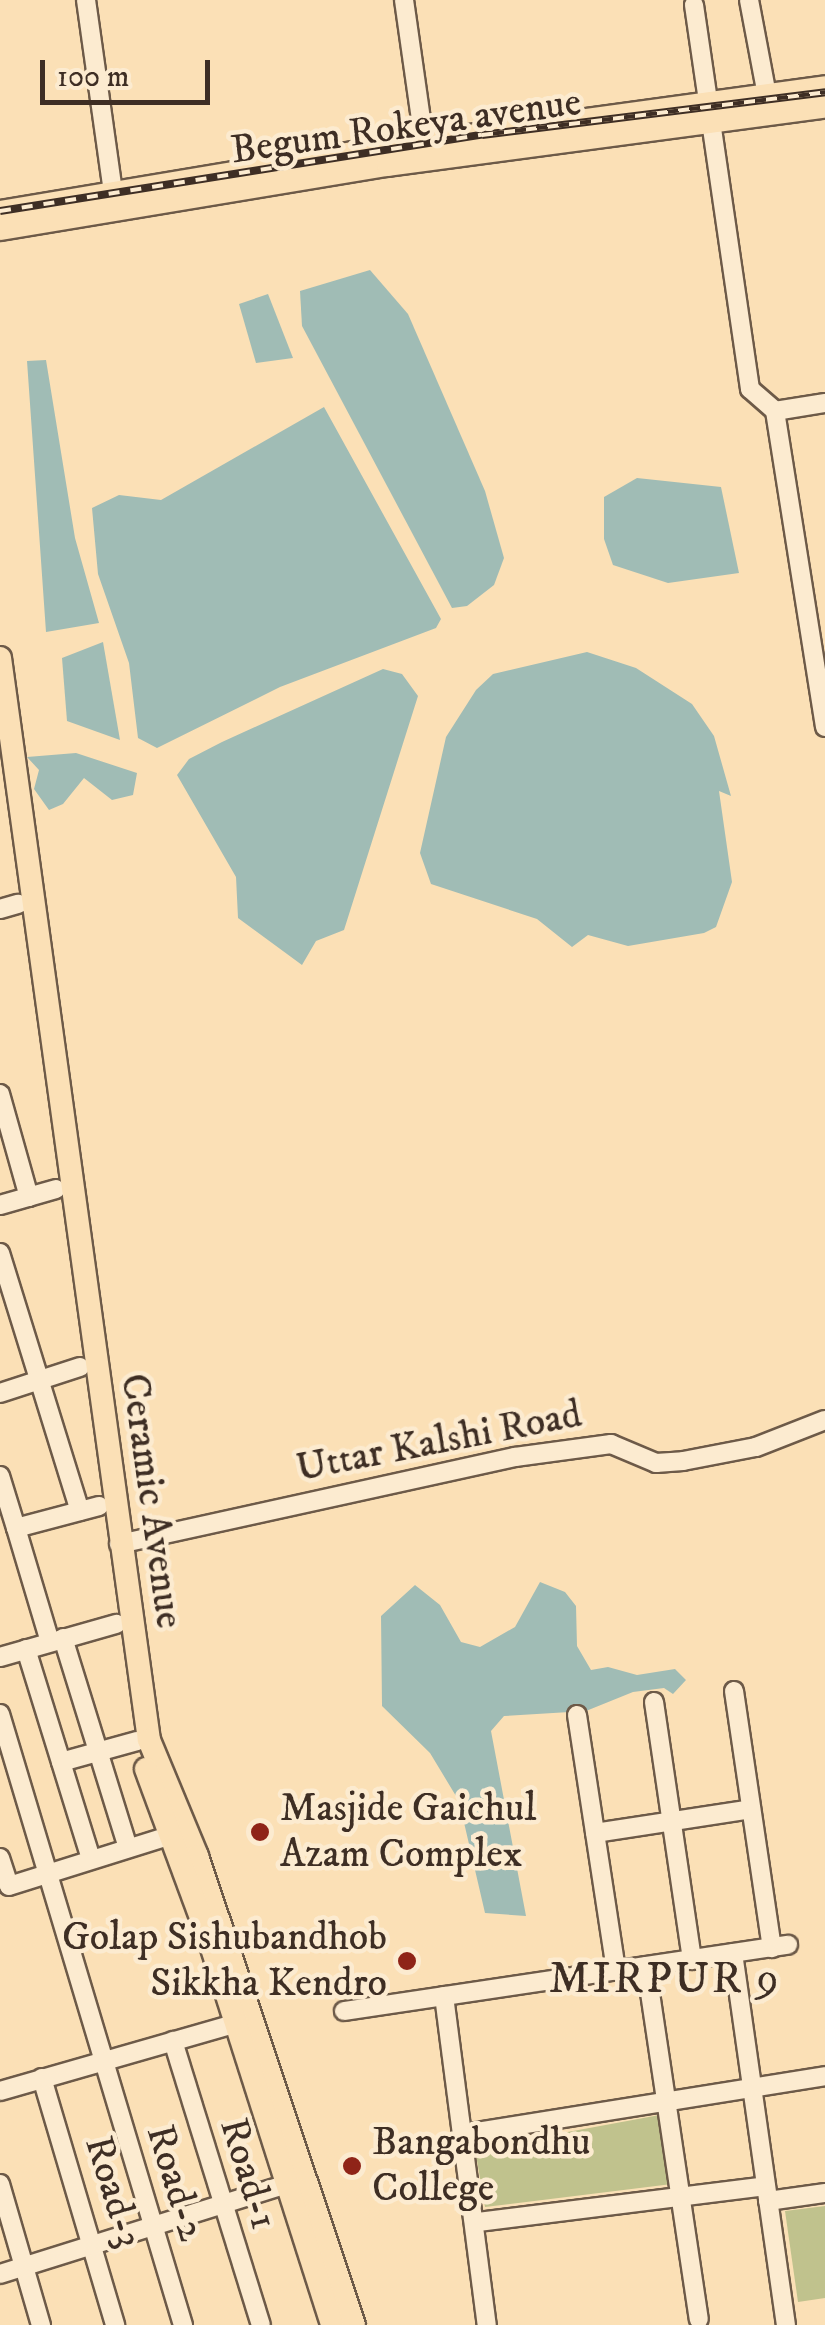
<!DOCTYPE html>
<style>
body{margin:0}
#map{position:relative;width:825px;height:2325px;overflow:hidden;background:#fbe0b6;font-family:"IM FELL DW Pica",serif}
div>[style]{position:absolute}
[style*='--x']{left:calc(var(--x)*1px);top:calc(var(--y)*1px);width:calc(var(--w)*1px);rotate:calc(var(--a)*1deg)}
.green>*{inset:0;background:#c0c28d}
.water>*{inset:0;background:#a0bcb5}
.roads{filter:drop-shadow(2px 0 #6d5a48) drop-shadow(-2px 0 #6d5a48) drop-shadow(0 2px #6d5a48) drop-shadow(0 -2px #6d5a48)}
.minor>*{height:18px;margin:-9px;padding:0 9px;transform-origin:9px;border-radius:9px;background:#fcebd0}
.major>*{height:22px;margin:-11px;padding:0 11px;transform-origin:11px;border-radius:11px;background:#fbe0b6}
.rail>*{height:8px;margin-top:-4px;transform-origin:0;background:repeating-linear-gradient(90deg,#fcebd0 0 11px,#3e2e24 0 22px);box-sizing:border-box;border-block:2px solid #3e2e24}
.dots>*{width:28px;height:28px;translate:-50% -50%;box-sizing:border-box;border:5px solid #fcebd0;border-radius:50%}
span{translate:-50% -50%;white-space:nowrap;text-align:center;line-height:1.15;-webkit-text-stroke:9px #fcebd0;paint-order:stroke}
.street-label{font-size:40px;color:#3e2e24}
.poi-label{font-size:40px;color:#3e2e24}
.left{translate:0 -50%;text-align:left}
.right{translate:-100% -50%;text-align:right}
.quarter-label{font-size:45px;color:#3e2e24;letter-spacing:2.5px}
.scale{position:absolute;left:40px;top:60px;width:170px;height:45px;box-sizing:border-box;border:5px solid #3e2e24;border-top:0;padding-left:12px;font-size:30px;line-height:35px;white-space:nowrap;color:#3e2e24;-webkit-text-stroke:8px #fcebd0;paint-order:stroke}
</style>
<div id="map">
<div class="green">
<i style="clip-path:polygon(665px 2114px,672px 2184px,485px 2207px,475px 2149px)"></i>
<i style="clip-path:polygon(825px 2206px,825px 2298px,798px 2302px,785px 2211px)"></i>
</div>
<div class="water">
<i style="clip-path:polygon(370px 270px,408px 314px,485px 491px,504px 558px,494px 585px,467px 606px,452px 608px,302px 326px,300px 291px)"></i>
<i style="clip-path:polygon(268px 294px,293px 358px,256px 363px,239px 304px)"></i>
<i style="clip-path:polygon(46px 360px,75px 538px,99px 623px,46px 632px,27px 361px)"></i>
<i style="clip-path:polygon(324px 407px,441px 619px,436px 628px,280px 687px,157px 748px,138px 738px,129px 663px,98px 574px,92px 508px,119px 495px,161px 500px)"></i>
<i style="clip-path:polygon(637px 478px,721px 487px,739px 573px,668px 583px,613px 565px,604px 539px,604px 497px)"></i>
<i style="clip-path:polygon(103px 642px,120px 740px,67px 721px,62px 658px)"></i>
<i style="clip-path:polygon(587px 652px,636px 668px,692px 704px,714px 736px,731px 796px,719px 791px,732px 882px,716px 927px,704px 933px,628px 946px,588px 935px,572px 947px,537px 919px,431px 884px,420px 853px,446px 737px,476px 690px,493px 674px)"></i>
<i style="clip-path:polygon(383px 669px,402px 674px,418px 696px,344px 930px,316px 941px,302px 965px,238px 918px,236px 877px,177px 775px,189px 759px,222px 742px)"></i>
<i style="clip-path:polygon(76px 753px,137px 773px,133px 795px,112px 800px,84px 778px,63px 804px,49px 810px,34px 789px,39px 770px,27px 757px)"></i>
<i style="clip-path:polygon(540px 1582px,565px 1592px,576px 1606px,577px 1646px,591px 1670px,608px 1667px,637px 1675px,675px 1669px,686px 1680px,673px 1694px,664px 1688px,633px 1692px,586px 1711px,504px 1716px,491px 1731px,526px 1916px,485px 1913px,459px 1801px,430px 1753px,382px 1706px,381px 1616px,415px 1585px,440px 1605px,461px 1642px,480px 1647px,515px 1627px)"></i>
</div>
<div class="roads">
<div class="minor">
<i style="--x:86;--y:0;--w:193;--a:82"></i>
<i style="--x:404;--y:0;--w:142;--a:81.9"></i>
<i style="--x:749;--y:0;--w:97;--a:79.3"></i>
<i style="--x:694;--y:5;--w:388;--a:81.7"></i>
<i style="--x:750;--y:389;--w:33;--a:41"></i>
<i style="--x:775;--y:411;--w:51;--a:-9.1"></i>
<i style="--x:775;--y:411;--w:320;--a:81"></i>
<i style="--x:0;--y:909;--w:19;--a:-16"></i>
<i style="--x:0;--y:1094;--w:107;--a:74.3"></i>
<i style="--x:0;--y:1205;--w:58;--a:-15.9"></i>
<i style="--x:0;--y:1253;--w:270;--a:72.8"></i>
<i style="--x:0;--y:1393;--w:84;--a:-18"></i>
<i style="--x:0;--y:1476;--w:54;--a:72.9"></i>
<i style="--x:16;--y:1528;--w:86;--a:-14.8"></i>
<i style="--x:16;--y:1528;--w:119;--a:73.4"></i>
<i style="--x:119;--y:1544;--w:405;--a:-12.4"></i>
<i style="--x:515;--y:1457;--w:97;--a:-7.7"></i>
<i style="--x:611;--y:1444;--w:49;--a:22.9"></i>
<i style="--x:656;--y:1463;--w:27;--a:-4"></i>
<i style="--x:683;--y:1461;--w:74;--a:-10.9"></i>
<i style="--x:756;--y:1447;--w:74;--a:-21.4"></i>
<i style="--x:63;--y:1638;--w:220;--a:72.8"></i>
<i style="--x:26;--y:1649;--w:220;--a:72.8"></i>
<i style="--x:0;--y:1657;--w:121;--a:-15.9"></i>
<i style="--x:734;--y:1691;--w:260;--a:81.6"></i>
<i style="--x:654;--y:1702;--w:261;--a:81.6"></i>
<i style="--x:0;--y:1714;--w:638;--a:73.33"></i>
<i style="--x:577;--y:1715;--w:259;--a:81.3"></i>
<i style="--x:61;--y:1762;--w:79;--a:-15.4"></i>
<i style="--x:595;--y:1833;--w:158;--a:-8.7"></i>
<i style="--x:0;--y:1858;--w:29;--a:72"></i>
<i style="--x:9;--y:1886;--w:168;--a:-17.4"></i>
<i style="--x:733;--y:1953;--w:376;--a:81.9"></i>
<i style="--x:646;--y:1966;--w:357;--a:81.5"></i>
<i style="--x:444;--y:1996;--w:332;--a:82.6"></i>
<i style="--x:344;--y:2011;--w:449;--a:-8.5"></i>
<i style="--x:173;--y:2041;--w:297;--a:72.8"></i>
<i style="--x:42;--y:2078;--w:258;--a:73.5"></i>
<i style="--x:0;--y:2091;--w:242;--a:-16"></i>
<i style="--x:464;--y:2134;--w:366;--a:-9.1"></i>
<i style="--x:0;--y:2184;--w:147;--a:73.8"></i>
<i style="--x:768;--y:2201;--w:58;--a:-8"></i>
<i style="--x:478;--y:2222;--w:290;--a:-7.1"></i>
<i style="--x:0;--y:2274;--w:302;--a:-17.4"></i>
</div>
<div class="major">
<i style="--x:0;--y:212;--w:387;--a:-9.5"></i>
<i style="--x:382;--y:148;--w:447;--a:-7.8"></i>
<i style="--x:0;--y:229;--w:393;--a:-9.4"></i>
<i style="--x:388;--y:165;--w:441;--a:-7.6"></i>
<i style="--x:0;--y:658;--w:1092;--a:82.16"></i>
<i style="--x:149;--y:1740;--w:126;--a:67.5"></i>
<i style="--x:197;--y:1856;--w:495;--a:71.5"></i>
<i style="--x:146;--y:1769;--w:184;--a:69.7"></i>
<i style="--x:210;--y:1942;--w:402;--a:72.3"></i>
</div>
</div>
<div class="rail">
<i style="--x:0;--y:211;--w:488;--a:-9"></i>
<i style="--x:482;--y:135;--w:346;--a:-7.1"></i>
</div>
<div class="dots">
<i style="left:260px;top:1832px;background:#8f2418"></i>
<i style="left:407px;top:1961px;background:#8f2418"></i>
<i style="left:352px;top:2166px;background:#8f2418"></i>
</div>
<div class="street-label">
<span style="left:406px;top:127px;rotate:-8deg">Begum Rokeya avenue</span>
<span style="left:439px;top:1442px;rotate:-11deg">Uttar Kalshi Road</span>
<span style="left:151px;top:1501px;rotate:82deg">Ceramic Avenue</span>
<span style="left:248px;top:2174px;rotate:73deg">Road-1</span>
<span style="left:175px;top:2183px;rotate:73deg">Road-2</span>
<span style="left:113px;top:2192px;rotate:73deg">Road-3</span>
</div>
<div class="poi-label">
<span class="left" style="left:280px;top:1832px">Masjide Gaichul<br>Azam Complex</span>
<span class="right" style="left:387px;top:1961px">Golap Sishubandhob<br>Sikkha Kendro</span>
<span class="left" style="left:372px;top:2166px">Bangabondhu<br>College</span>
</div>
<div class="quarter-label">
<span style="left:665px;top:1980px">MIRPUR 9</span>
</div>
<div class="scale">100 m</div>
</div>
